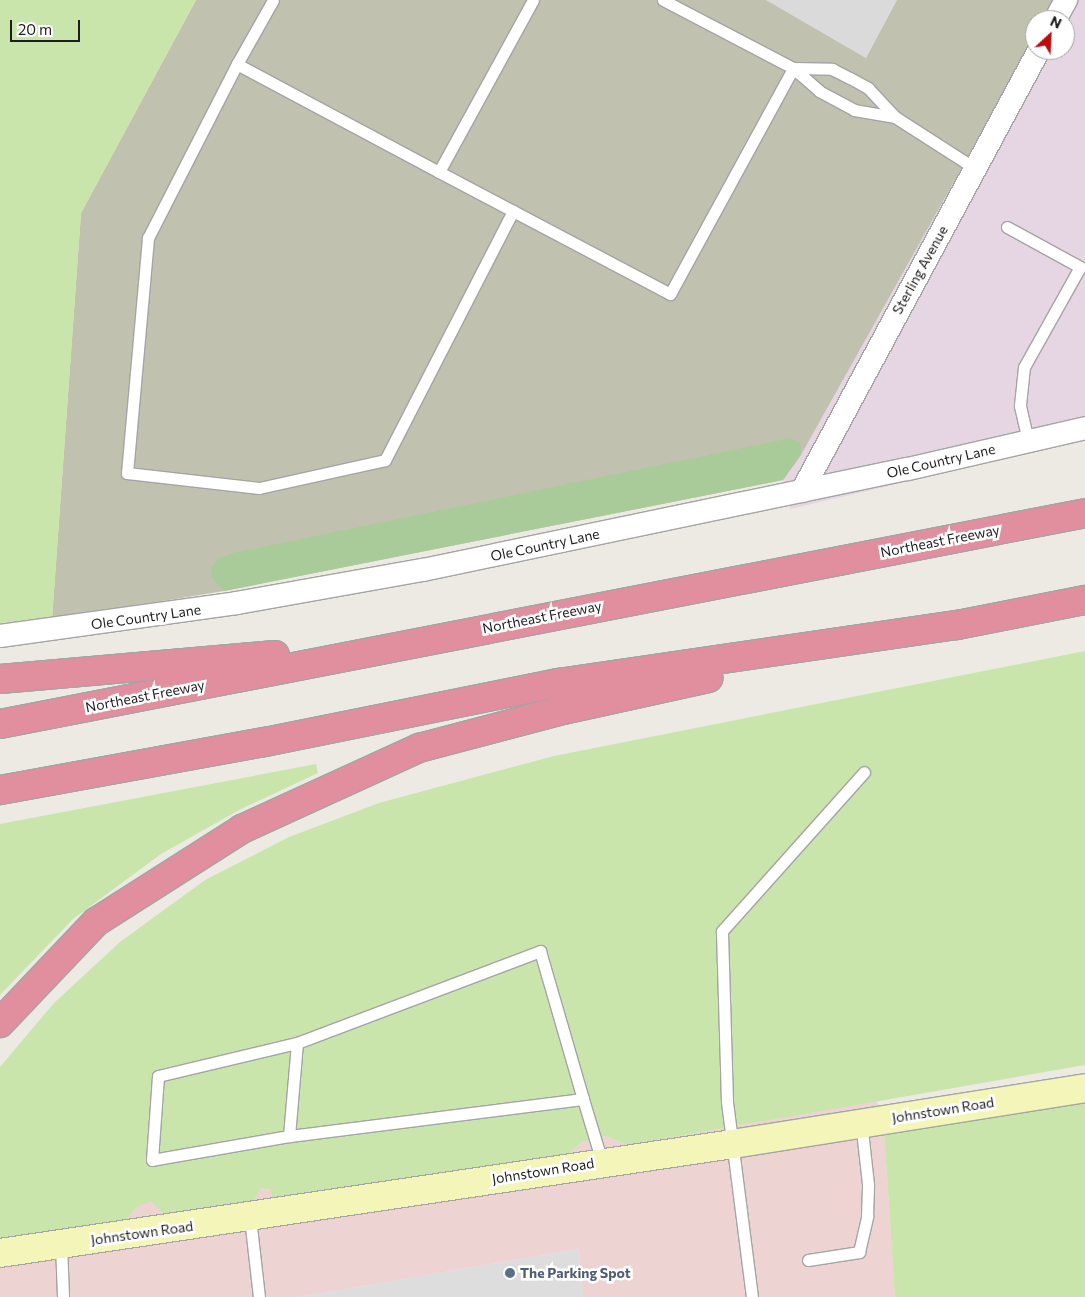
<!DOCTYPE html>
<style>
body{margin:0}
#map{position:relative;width:1085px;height:1297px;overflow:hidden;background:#edeae3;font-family:Commissioner,sans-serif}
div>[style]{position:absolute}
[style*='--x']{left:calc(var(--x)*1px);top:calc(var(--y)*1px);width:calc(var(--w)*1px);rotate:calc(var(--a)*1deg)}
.residential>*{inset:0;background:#dbdada}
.commercial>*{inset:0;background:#eed3d3}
.industrial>*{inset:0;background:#e6d5e3}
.construction>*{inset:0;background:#c1c1af}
.grass>*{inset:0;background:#c9e5ab}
.forest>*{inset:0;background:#a9cb9a}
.parking>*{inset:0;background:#ddd}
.roads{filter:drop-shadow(1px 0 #a4a4a4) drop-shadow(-1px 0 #a4a4a4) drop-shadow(0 1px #a4a4a4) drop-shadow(0 -1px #a4a4a4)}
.lane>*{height:11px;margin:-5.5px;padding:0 5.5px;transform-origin:5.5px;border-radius:5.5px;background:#fff}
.street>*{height:22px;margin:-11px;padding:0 11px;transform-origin:11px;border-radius:11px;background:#fff}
.secondary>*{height:28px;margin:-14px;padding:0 14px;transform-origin:14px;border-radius:14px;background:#f4f6b9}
.highway>*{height:28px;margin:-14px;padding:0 14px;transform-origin:14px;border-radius:14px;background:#e18e9f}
.dots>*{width:14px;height:14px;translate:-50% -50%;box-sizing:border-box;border:2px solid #fff;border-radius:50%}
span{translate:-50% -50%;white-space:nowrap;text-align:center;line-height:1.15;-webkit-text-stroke:5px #fff;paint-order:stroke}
.street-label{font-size:14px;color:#1d1d1d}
.service-label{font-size:14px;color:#4e5e75;font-weight:700}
.left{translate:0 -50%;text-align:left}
.north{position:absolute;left:1025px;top:10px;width:50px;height:50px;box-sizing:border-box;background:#fff;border:1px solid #a5a5a5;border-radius:50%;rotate:25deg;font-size:14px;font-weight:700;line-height:20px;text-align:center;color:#1d1d1d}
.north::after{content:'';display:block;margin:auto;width:18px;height:22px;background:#be0b0e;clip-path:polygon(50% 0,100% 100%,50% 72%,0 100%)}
.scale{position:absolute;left:10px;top:20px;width:70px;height:22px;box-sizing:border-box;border:2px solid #1d1d1d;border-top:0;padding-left:6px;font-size:15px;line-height:18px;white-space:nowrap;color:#1d1d1d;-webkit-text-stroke:4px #fff;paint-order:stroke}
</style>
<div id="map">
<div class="residential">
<i style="clip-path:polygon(766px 0,897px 0,866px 58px)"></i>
</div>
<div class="commercial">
<i style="clip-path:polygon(877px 1101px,884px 1130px,895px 1297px,583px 1297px,579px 1249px,299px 1297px,0 1297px,0 1252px,125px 1223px,134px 1209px,152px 1200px,168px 1218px,261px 1188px,271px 1190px,563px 1159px,582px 1142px,606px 1136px,627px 1145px)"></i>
</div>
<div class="industrial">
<i style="clip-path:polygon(1056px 0,1085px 0,1085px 440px,790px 509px,783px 480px,801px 455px,1035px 37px,1035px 50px,1065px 50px,1065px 20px)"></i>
</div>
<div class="construction">
<i style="clip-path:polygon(196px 0,766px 0,866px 58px,897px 0,1056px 0,1045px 20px,1035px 20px,1035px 37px,801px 455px,783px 480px,224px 591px,52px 619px,81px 213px)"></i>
</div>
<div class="grass">
<i style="clip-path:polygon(0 0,196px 0,81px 213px,52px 619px,0 623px)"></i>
<i style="clip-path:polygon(1085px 651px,1085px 1065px,627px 1145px,606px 1136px,582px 1142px,563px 1159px,273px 1200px,271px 1190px,261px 1188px,249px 1209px,168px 1218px,151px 1201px,134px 1209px,125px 1223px,40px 1239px,40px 1232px,0 1240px,0 1067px,54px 1003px,120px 942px,205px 880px,289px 837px,379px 803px,554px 756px)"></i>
<i style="clip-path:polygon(316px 764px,318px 773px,241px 809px,161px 854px,73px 919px,0 995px,0 824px)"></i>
<i style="clip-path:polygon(1085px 1099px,1085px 1297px,895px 1297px,884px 1130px)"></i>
</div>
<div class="forest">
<i style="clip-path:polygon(791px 438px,800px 443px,801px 455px,783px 480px,224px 591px,212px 578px,211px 568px,218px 559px,233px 553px)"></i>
</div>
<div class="parking">
<i style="clip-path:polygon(579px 1249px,583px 1297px,299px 1297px)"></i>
</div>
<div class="roads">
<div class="lane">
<i style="--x:533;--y:0;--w:196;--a:118.7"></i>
<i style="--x:439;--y:172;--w:261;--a:27.8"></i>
<i style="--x:670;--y:294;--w:257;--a:-61.4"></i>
<i style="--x:663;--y:0;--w:147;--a:27.6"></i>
<i style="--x:793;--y:68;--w:35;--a:41"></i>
<i style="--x:819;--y:91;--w:40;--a:28"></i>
<i style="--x:854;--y:110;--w:42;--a:9.7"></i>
<i style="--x:237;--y:64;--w:73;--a:-60.6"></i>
<i style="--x:793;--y:68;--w:39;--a:1"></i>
<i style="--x:832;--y:69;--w:20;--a:27"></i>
<i style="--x:850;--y:78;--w:21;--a:29"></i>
<i style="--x:868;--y:88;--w:40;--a:47"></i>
<i style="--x:895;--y:117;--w:96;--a:32.7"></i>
<i style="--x:439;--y:172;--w:229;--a:-151.9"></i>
<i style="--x:237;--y:64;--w:195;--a:117.1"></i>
<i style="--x:148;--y:238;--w:236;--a:95.1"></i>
<i style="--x:127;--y:473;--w:133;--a:6.5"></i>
<i style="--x:259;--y:488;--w:129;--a:-12.5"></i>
<i style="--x:385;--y:460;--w:280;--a:-62.8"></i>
<i style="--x:1007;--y:227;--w:83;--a:28.7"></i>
<i style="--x:1080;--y:267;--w:115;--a:119.2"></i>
<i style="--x:1024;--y:367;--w:39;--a:96"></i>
<i style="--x:1020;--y:406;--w:36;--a:77"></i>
<i style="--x:583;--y:1099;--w:296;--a:172.8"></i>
<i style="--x:289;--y:1136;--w:93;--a:-85.1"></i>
<i style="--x:297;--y:1043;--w:260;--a:-20.7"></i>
<i style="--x:540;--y:951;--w:154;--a:73.8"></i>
<i style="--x:583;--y:1099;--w:66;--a:73.2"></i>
<i style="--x:289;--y:1136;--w:139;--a:170.1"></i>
<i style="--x:152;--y:1160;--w:84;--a:-85.9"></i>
<i style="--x:158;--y:1076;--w:143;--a:-13.4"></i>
<i style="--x:250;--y:1218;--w:80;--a:83.5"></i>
<i style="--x:61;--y:1244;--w:53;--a:87.8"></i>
<i style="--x:808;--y:1260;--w:52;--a:-8.9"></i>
<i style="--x:859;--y:1252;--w:37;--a:-77"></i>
<i style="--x:867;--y:1216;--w:32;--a:-88"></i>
<i style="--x:868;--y:1184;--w:62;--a:-96.4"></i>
<i style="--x:752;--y:1297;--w:198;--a:-97.3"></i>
<i style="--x:727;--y:1101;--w:170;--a:-91.7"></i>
<i style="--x:722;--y:931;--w:213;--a:-48.2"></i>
</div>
<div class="street">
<i style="--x:1055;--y:20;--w:23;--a:-61"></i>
<i style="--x:802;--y:491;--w:501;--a:-61.75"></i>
<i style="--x:0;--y:636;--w:239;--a:-7.9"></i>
<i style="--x:237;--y:603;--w:189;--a:-10.1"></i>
<i style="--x:423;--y:570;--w:495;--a:-11.8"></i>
<i style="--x:908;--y:469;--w:182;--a:-13"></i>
</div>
<div class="secondary">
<i style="--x:0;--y:1253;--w:741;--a:-8.46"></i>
<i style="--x:733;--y:1144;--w:356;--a:-9"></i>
</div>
<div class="highway">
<i style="--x:0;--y:679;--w:276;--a:-5"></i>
<i style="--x:0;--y:724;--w:1105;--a:-11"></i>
<i style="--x:0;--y:790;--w:269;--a:-10.3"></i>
<i style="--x:265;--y:742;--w:299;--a:-11.4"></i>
<i style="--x:558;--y:683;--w:403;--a:-8.3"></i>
<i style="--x:957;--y:625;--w:130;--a:-11.1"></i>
<i style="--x:0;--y:1023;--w:139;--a:-46.5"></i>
<i style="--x:96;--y:922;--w:173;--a:-32.5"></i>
<i style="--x:242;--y:829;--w:195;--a:-24.6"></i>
<i style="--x:419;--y:748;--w:149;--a:-14.8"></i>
<i style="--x:563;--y:710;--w:149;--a:-12.4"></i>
</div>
</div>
<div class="dots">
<i style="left:510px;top:1273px;background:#5c6f8a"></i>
</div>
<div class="street-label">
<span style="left:920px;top:270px;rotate:-61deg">Sterling Avenue</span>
<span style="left:941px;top:461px;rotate:-13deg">Ole Country Lane</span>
<span style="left:940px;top:541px;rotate:-11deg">Northeast Freeway</span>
<span style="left:545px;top:545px;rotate:-12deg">Ole Country Lane</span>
<span style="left:146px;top:617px;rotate:-8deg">Ole Country Lane</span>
<span style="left:542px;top:617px;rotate:-11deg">Northeast Freeway</span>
<span style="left:145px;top:696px;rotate:-11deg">Northeast Freeway</span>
<span style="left:943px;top:1110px;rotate:-9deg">Johnstown Road</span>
<span style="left:543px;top:1171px;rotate:-9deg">Johnstown Road</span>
<span style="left:142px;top:1233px;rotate:-8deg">Johnstown Road</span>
</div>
<div class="service-label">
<span class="left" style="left:520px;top:1273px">The Parking Spot</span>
</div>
<div class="north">N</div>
<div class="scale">20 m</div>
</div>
